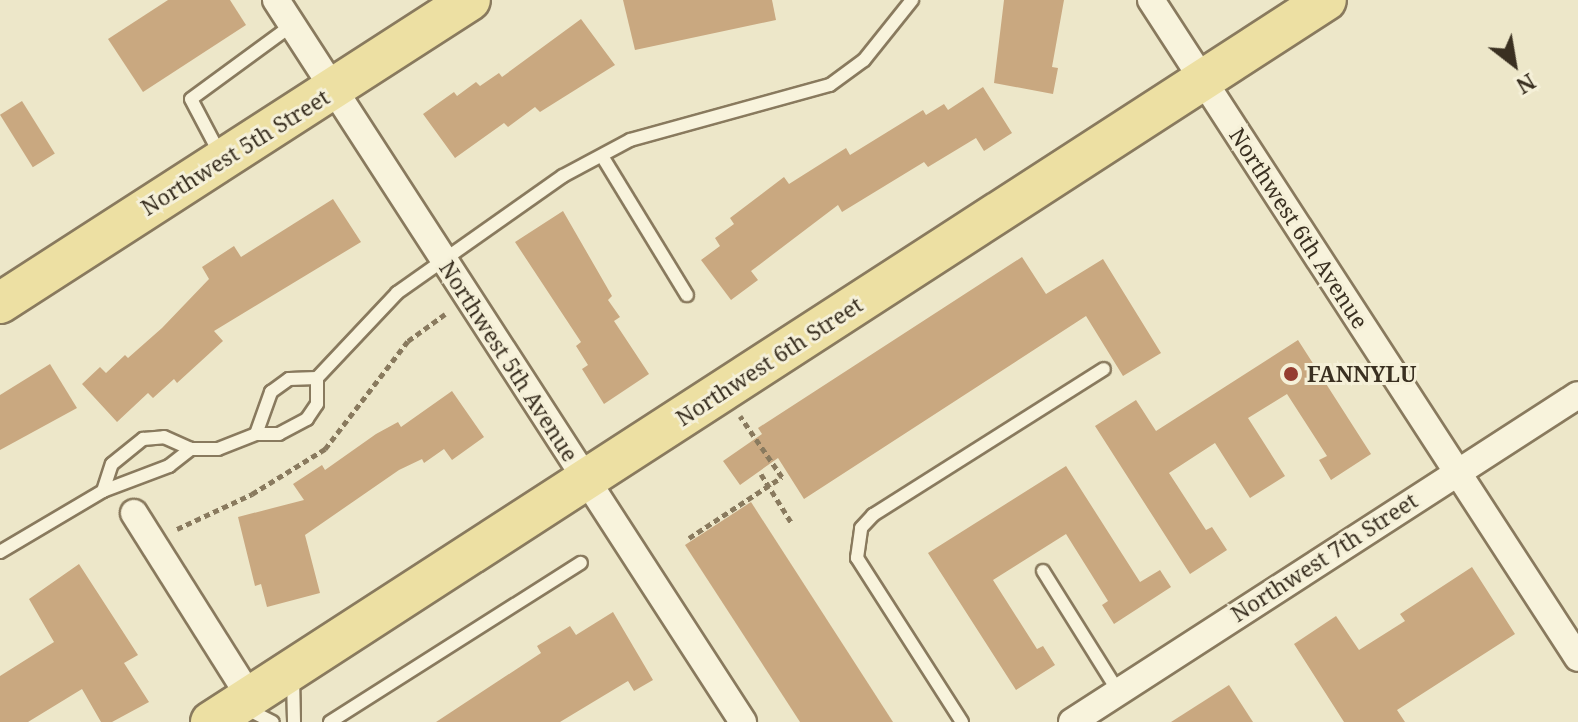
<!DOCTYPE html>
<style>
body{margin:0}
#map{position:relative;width:1578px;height:722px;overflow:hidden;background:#ede7c9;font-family:"Noto Serif",serif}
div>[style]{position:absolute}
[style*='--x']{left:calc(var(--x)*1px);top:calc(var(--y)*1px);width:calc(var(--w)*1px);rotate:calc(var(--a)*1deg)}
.building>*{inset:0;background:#c9a880;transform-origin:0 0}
.path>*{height:5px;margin-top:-2.5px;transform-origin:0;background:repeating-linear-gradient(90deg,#897a5e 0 6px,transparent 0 10px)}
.roads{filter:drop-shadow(2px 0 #897a5e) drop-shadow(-2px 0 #897a5e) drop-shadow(0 2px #897a5e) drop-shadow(0 -2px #897a5e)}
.service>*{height:12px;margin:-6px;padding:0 6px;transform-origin:6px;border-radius:6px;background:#f8f3dc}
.minor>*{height:26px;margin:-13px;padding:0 13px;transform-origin:13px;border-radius:13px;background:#f8f3dc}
.primary>*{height:40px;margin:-20px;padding:0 20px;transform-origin:20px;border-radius:20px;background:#ede0a3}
.dots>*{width:22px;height:22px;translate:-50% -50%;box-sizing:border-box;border:4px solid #f5f0d8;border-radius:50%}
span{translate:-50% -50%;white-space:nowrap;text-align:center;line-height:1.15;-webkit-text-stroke:6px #f5f0d8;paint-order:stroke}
.street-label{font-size:22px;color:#3a3021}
.poi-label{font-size:22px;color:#3a3021;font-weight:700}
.left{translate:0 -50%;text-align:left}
.north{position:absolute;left:1474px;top:24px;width:80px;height:80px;-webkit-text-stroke:6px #f5f0d8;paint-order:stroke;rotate:149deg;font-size:22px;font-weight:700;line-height:32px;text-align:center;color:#3a3021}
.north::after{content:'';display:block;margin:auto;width:28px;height:36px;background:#3a3021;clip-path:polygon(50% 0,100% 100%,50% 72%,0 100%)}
</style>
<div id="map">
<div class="building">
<i style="clip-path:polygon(168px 0,230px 0,246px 25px,143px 92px,108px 39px)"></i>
<i style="clip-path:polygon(623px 0,772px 0,776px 20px,635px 50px)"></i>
<i style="clip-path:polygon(1004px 0,1064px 0,1052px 67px,1058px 68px,1053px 94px,994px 83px)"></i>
<i style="clip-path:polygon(581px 19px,615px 65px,540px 112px,535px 107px,508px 127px,504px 123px,455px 158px,423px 114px,454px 92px,457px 96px,476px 82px,480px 86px,499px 73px,502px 77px)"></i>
<i style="clip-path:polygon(983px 87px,1012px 133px,984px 151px,976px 138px,928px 167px,924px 162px,842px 212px,838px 205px,751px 271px,758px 280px,731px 300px,701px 260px,720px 246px,715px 238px,734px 224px,730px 218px,784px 177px,789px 184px,846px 148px,850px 155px,923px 110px,926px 115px,944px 104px,948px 110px)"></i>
<i style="left:22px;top:101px;width:62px;height:26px;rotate:58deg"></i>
<i style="clip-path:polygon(333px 199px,361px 242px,214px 331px,223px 341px,177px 383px,174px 379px,153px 398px,148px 393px,117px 422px,82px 384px,100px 367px,106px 373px,125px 355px,128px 358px,162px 328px,209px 279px,202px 267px,234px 246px,241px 257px)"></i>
<i style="clip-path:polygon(563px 211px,612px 296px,608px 300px,620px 317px,614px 321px,649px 374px,604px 404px,582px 369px,588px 365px,576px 346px,581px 342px,515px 242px)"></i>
<i style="clip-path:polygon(1022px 257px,1046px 294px,1103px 259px,1161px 353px,1123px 376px,1086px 316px,804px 499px,778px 458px,740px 485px,723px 461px,762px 434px,758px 428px)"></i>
<i style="clip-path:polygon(1298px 340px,1371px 454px,1331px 480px,1319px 460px,1327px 456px,1287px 394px,1248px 418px,1285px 476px,1250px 498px,1215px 443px,1169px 473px,1206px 530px,1212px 527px,1227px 550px,1190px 574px,1095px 426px,1136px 400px,1156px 431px)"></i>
<i style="clip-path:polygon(50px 364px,77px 408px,0 450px,0 395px)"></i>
<i style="clip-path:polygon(452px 391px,484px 437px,452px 460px,444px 449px,424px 463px,422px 459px,399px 470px,305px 535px,320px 593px,267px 607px,261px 584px,255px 586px,238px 517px,304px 500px,293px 484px,322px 465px,325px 470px,376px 434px,398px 422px,401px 427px)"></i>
<i style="clip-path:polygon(1066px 466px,1140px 582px,1160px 570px,1171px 587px,1114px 624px,1102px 605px,1108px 601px,1066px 534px,993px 580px,1037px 649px,1043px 646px,1055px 665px,1016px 690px,928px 553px)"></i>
<i style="clip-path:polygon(751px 502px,893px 722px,800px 722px,685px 545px)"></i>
<i style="clip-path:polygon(79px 564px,138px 655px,124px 663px,149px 702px,112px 722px,101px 722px,82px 689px,28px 722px,0 722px,0 676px,54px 642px,29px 599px)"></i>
<i style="clip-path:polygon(1472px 567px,1515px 634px,1397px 710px,1405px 722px,1344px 722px,1294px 644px,1336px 616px,1359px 650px,1405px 621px,1400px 614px)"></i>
<i style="clip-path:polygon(613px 612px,653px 680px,634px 691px,628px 681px,560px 722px,436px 722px,541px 653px,537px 646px,570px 626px,576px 635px)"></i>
<i style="clip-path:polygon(1229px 685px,1253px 722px,1171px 722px)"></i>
</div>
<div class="path">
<i style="--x:761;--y:474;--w:57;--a:58"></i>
<i style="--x:177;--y:529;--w:83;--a:-25"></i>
<i style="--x:252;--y:494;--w:86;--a:-31.7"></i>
<i style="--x:325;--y:449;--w:136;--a:-52.5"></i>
<i style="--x:408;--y:341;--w:46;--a:-36.1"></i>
<i style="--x:689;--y:538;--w:111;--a:-33.3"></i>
<i style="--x:782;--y:477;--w:74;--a:-124.5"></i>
</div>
<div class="roads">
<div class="service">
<i style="--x:221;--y:156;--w:64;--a:-117.8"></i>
<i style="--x:191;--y:99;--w:125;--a:-36.2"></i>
<i style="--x:602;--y:156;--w:163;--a:58.6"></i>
<i style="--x:317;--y:378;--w:26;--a:90"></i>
<i style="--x:317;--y:404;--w:18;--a:124"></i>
<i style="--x:307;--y:419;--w:32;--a:152"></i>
<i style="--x:279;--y:434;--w:23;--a:180"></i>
<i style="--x:256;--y:434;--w:45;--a:-70.3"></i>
<i style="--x:271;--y:392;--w:22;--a:-36"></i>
<i style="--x:289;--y:379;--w:28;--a:-2"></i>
<i style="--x:317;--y:378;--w:117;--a:-46.7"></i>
<i style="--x:397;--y:293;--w:203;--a:-35.2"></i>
<i style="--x:563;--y:176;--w:76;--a:-28.2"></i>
<i style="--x:630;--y:140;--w:207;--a:-15.4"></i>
<i style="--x:830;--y:85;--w:42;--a:-36.3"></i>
<i style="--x:864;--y:60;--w:77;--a:-51.3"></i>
<i style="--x:103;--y:491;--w:28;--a:-72"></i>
<i style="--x:112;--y:464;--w:40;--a:-39"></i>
<i style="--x:143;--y:439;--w:21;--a:-5"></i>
<i style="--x:164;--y:437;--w:30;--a:24"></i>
<i style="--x:191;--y:449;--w:27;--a:0"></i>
<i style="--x:218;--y:449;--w:41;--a:-21.5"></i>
<i style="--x:0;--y:552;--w:120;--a:-30.6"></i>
<i style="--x:103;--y:491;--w:71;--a:-20.7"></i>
<i style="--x:169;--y:466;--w:28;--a:-38"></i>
<i style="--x:1043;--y:571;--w:142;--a:58"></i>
<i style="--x:293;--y:677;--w:45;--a:88.7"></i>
<i style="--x:245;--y:708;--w:31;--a:27"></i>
<i style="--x:330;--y:722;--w:297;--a:-32.4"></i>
<i style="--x:962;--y:722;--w:195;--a:-122.6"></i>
<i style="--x:857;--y:558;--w:30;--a:-82"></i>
<i style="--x:861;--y:528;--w:18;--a:-47"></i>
<i style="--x:873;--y:515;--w:273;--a:-32.3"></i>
</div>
<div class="minor">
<i style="--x:276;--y:0;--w:860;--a:57.1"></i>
<i style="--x:1151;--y:0;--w:784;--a:57.02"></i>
<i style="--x:134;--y:513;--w:218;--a:57.8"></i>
<i style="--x:1072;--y:722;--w:602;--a:-32.87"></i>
</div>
<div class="primary">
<i style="--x:0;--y:303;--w:559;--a:-32.81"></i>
<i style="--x:211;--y:722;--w:1328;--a:-32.92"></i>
</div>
</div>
<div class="dots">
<i style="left:1291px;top:374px;background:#953d31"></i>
</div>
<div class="street-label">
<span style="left:235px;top:152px;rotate:-32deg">Northwest 5th Street</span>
<span style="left:1299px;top:228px;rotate:57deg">Northwest 6th Avenue</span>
<span style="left:509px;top:361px;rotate:57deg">Northwest 5th Avenue</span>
<span style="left:769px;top:361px;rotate:-33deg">Northwest 6th Street</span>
<span style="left:1324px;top:557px;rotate:-33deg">Northwest 7th Street</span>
</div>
<div class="poi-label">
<span class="left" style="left:1307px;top:374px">FANNYLU</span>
</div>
<div class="north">N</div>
</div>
